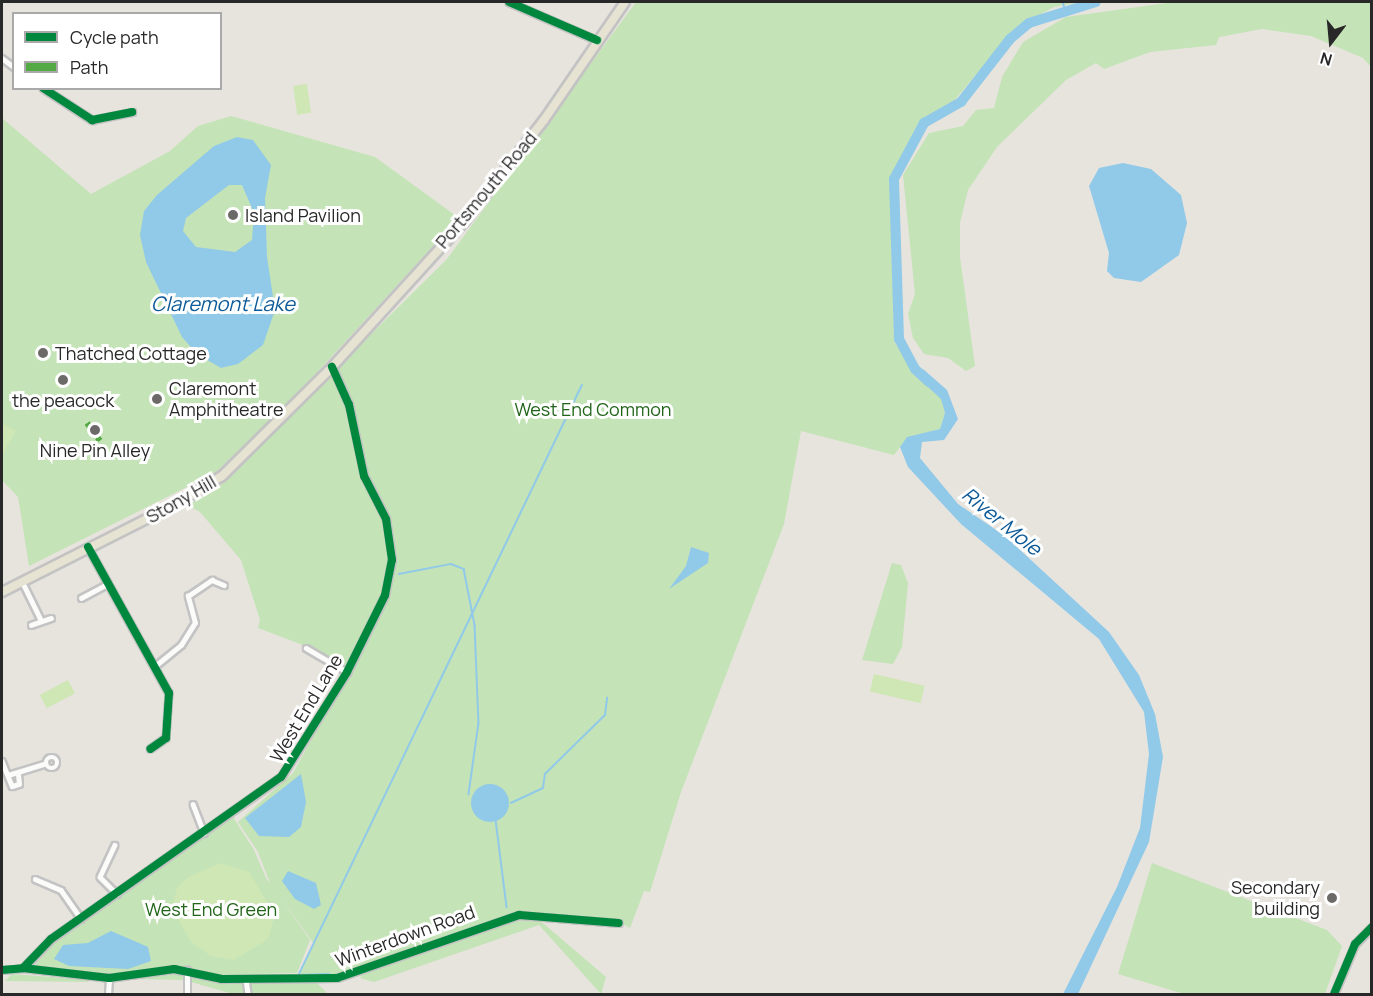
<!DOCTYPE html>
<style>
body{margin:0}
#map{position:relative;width:1373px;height:996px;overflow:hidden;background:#e7e4de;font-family:Manrope,sans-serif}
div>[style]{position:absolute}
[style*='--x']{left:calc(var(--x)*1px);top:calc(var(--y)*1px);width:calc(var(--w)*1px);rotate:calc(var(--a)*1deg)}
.green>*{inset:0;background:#c4e3b6}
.pitch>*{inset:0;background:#cfe7b4;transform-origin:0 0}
.water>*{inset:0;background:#91c9e9}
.round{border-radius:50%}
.stream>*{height:1.5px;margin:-0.75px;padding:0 0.75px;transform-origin:0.75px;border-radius:0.75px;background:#91c9e9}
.river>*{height:10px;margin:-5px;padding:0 5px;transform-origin:5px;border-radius:5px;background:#91c9e9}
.roads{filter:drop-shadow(2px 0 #c4c3c4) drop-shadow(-2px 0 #c4c3c4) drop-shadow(0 2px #c4c3c4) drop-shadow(0 -2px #c4c3c4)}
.minor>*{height:4.5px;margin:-2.25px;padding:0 2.25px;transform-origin:2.25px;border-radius:2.25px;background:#fbfbfa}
.minor>.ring{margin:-2.25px;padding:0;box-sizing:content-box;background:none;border:4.5px solid #fbfbfa;border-radius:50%}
.primary>*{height:8px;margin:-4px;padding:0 4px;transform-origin:4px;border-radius:4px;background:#e6e3d2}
.quiet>*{height:6px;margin-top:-3px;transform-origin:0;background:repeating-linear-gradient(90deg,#53aa44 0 12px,transparent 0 18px)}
.cycleway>*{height:8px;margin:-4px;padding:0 4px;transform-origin:4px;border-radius:4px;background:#00873e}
.dots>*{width:16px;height:16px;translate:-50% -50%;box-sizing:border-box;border:3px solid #fff;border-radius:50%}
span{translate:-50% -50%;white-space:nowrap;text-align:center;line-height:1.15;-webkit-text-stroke:6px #fff;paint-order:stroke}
.street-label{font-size:18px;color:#282828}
.poi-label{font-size:18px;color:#282828}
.left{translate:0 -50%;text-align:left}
.right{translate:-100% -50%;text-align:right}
.park-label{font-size:18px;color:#216519}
.water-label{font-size:20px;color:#0d5a98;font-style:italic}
.frame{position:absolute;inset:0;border:3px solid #282828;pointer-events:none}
.legend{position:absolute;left:12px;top:12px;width:210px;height:78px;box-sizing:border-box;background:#fff;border:2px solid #a9a9a9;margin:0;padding:8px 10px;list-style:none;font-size:18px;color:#282828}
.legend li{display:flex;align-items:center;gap:12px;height:30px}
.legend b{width:30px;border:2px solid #a9a9a9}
.north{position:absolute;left:1301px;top:12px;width:60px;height:60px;-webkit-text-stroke:4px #fff;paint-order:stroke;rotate:196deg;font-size:16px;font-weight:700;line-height:24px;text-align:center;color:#282828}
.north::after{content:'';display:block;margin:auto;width:21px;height:27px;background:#282828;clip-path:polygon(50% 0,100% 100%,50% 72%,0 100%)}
</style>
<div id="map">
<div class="green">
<i style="clip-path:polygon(636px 2px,1081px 2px,1054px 7px,1014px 29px,954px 101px,922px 119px,891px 181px,894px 341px,916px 376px,942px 399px,945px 414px,940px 429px,907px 438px,894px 455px,801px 431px,784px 524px,681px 792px,650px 892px,644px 891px,630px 928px,616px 920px,510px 915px,336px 977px,298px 978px,314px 944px,276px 891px,310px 940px,297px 973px,216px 975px,160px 968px,110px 977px,33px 967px,59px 938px,233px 817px,254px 850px,266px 878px,270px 883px,258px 852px,238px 822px,293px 773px,348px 673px,316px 650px,258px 628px,260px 620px,241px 560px,200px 512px,187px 505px,247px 457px,447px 259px)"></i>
<i style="clip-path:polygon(1174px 2px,1371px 2px,1371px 67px,1363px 58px,1311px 36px,1262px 29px,1219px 37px,1216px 45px,1150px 52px,1104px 69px,1096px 63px,1066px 80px,997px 147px,968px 190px,960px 223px,960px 257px,975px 366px,966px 371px,948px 358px,924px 354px,913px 338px,908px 314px,915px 294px,903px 175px,929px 133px,963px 126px,976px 110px,994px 108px,1002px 77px,1023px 42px,1066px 17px)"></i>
<i style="clip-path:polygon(231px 116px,375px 157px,459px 218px,299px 392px,215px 473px,29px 566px,18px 497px,2px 480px,2px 118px,91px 194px,170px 151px,198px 126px)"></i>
<i style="clip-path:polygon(892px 563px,901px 565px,908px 583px,902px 647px,893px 664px,862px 660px)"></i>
<i style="clip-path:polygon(1152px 863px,1327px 930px,1342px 946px,1325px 994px,1184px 994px,1118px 974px)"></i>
<i style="clip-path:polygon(537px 918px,606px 977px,601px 994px,539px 925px,374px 982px,360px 978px,364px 970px,487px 926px)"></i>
<i style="clip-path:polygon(176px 972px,253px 982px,316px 982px,328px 994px,233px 994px,184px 980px,134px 979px)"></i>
<i style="clip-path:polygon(12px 974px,79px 979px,91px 982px,5px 981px)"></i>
</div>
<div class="pitch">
<i style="left:307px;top:84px;width:29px;height:14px;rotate:82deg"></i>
<i style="clip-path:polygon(2px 423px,16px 431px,2px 455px)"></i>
<i style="left:874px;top:674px;width:52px;height:18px;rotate:13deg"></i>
<i style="left:68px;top:680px;width:15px;height:32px;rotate:62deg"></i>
<i style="clip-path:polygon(220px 863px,249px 872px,275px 915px,268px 939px,234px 960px,211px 956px,191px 942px,172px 908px,177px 888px,188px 877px)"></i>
</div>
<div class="water">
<i style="clip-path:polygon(evenodd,237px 137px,253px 140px,271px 165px,265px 198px,267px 257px,275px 310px,263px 345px,238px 364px,221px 368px,197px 354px,182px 337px,146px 262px,140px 235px,144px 211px,157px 195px,214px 146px,237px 137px,229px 185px,242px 185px,254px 213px,252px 240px,235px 252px,196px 247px,183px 231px,186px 218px,229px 185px)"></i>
<i style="clip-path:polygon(1123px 163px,1151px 169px,1181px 195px,1187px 223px,1179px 255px,1141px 282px,1114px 278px,1107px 271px,1109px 253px,1089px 186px,1099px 168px)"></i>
<i style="clip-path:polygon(923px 369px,947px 390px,958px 419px,944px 440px,922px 442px,920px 458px,958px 504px,1005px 536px,1109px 632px,1139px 675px,1155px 714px,1163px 757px,1149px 842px,1078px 994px,1063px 994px,1117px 887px,1140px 828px,1149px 754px,1144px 712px,1099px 639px,961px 524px,908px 467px,900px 447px,907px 437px,940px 429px,945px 413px,941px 399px,916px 376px)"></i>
<i style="clip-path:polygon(691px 547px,709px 553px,708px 563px,669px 589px,686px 566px)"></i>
<i style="clip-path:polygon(301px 774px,306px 802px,301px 827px,289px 837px,259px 836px,245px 818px)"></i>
<i class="round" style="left:471px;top:784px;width:38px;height:38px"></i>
<i style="clip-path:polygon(288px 871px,316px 883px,321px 905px,314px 909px,295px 899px,282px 881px)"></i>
<i style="clip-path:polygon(111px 931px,148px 947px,151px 961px,128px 969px,69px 966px,54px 959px,63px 945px,88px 943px)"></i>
</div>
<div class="stream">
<i style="--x:1063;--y:2;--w:6;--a:72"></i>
<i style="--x:399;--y:574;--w:53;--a:-10.9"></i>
<i style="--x:451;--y:564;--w:14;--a:21"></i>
<i style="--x:464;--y:569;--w:57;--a:78.9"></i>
<i style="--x:475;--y:625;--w:98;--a:87.7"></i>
<i style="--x:479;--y:723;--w:72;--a:98"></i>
<i style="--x:511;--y:803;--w:35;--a:-25"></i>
<i style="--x:543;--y:788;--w:14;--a:-82"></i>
<i style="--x:545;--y:774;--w:84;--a:-44.5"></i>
<i style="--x:605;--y:715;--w:17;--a:-83"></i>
<i style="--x:496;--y:820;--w:88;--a:82.8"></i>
<i style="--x:299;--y:974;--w:653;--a:-64.34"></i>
<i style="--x:231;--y:977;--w:98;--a:-1.8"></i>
</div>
<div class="river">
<i style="--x:929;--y:382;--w:19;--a:-137"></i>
<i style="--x:915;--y:369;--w:34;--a:-118"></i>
<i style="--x:899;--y:339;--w:160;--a:-91.8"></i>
<i style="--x:894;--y:179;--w:64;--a:-61.8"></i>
<i style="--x:924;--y:123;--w:43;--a:-29.6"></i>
<i style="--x:961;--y:102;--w:80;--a:-52.1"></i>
<i style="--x:1010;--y:39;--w:25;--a:-40"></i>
<i style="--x:1029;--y:23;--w:70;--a:-17.4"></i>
</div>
<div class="roads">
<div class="minor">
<i style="--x:509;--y:2;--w:96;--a:23.4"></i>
<i style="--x:2;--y:58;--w:15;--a:37"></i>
<i style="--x:43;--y:88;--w:59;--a:33.1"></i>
<i style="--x:92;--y:120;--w:41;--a:-11.3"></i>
<i style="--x:88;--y:547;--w:167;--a:61"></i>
<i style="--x:169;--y:693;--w:45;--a:93.8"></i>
<i style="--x:166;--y:738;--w:19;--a:145"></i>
<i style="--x:22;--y:581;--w:43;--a:64"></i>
<i style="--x:81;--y:598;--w:30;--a:-28"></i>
<i style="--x:31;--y:625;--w:21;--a:-19"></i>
<i style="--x:306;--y:648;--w:48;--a:30.3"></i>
<i style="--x:155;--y:666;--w:33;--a:-39"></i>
<i style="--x:181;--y:645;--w:26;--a:-58"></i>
<i style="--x:195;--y:623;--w:28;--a:-105"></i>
<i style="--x:188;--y:596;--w:29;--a:-34"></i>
<i style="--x:212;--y:580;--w:13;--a:23"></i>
<i class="ring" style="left:46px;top:757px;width:7.5px;height:7.5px"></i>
<i style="--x:2;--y:761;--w:27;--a:68"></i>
<i style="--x:12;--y:786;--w:7;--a:-16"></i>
<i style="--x:19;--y:784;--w:10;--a:-96"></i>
<i style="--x:8;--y:775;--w:39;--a:-17"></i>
<i style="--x:193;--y:804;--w:31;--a:69"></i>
<i style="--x:115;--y:845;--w:35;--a:115"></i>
<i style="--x:100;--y:877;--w:24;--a:45"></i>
<i style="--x:35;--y:879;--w:28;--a:23"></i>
<i style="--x:61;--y:890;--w:35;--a:55"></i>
<i style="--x:23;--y:968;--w:87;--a:6.6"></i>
<i style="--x:109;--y:978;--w:66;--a:-7.9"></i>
<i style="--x:174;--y:969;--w:49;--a:11.8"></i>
<i style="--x:222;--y:979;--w:115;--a:-0.5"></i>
<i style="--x:337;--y:978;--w:193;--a:-19.1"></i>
<i style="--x:519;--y:915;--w:100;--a:4.6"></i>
<i style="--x:2;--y:970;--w:21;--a:-5"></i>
<i style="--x:23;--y:968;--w:40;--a:-46"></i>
<i style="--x:51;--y:939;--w:281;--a:-35.2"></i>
<i style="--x:281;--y:777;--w:124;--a:-57.8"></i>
<i style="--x:347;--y:672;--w:86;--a:-63.7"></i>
<i style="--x:385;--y:595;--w:36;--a:-79"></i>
<i style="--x:392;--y:560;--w:41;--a:-98.3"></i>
<i style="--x:386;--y:519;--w:48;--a:-117.1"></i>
<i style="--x:364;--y:476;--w:73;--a:-101.9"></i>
<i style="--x:349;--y:405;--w:42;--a:-114.1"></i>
<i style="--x:246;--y:979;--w:15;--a:82"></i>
<i style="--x:108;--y:994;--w:16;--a:-86"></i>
<i style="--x:187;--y:994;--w:24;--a:-90"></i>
<i style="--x:1334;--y:994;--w:54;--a:-67.2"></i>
<i style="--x:1355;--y:944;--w:24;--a:-45"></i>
</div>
<div class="primary">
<i style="--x:2;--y:592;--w:199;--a:-26.8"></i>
<i style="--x:180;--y:502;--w:49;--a:-31.8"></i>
<i style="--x:222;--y:476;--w:155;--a:-44.7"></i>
<i style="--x:332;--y:367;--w:197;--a:-47.7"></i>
<i style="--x:465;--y:221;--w:128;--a:-52"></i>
<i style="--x:544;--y:120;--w:143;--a:-55.5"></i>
</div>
</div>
<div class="quiet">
<i style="--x:87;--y:423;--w:22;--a:54"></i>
</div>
<div class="cycleway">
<i style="--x:509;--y:2;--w:96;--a:23.4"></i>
<i style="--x:43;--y:88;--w:59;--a:33.1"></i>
<i style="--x:92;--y:120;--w:41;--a:-11.3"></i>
<i style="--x:88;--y:547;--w:167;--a:61"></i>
<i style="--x:169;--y:693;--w:45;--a:93.8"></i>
<i style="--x:166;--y:738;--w:19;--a:145"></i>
<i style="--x:23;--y:968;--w:87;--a:6.6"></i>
<i style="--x:109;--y:978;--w:66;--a:-7.9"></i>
<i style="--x:174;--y:969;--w:49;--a:11.8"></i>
<i style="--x:222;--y:979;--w:115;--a:-0.5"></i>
<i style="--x:337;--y:978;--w:193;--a:-19.1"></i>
<i style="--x:519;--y:915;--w:100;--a:4.6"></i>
<i style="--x:2;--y:970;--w:21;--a:-5"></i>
<i style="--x:23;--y:968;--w:40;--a:-46"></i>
<i style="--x:51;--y:939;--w:281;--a:-35.2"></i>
<i style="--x:281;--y:777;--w:124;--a:-57.8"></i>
<i style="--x:347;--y:672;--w:86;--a:-63.7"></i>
<i style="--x:385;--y:595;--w:36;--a:-79"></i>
<i style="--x:392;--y:560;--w:41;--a:-98.3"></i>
<i style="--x:386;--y:519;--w:48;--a:-117.1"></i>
<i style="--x:364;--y:476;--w:73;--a:-101.9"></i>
<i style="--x:349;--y:405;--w:42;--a:-114.1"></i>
<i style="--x:1334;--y:994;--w:54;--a:-67.2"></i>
<i style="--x:1355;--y:944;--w:24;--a:-45"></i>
</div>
<div class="dots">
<i style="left:233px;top:215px;background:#6b6a68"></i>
<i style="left:43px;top:353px;background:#6b6a68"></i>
<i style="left:63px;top:380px;background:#6b6a68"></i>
<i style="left:157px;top:399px;background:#6b6a68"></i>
<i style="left:95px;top:430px;background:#6b6a68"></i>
<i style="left:1332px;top:898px;background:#6b6a68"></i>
</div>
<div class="street-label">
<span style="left:486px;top:190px;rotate:-50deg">Portsmouth Road</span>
<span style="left:181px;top:499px;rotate:-30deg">Stony Hill</span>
<span style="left:306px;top:708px;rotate:-59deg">West End Lane</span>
<span style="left:405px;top:936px;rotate:-20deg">Winterdown Road</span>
</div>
<div class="poi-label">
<span class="left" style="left:245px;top:215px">Island Pavilion</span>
<span class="left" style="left:55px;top:353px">Thatched Cottage</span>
<span class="left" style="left:169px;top:399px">Claremont<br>Amphitheatre</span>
<span style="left:63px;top:400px">the peacock</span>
<span style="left:95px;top:450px">Nine Pin Alley</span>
<span class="right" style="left:1320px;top:898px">Secondary<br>building</span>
</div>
<div class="park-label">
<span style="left:593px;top:409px">West End Common</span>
<span style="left:211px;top:909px">West End Green</span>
</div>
<div class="water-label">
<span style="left:223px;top:303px">Claremont Lake</span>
<span style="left:1002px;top:521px;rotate:39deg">River Mole</span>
</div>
<div class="frame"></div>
<ul class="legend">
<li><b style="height:8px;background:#00873e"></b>Cycle path</li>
<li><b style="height:8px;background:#53aa44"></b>Path</li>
</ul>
<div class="north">N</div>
</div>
